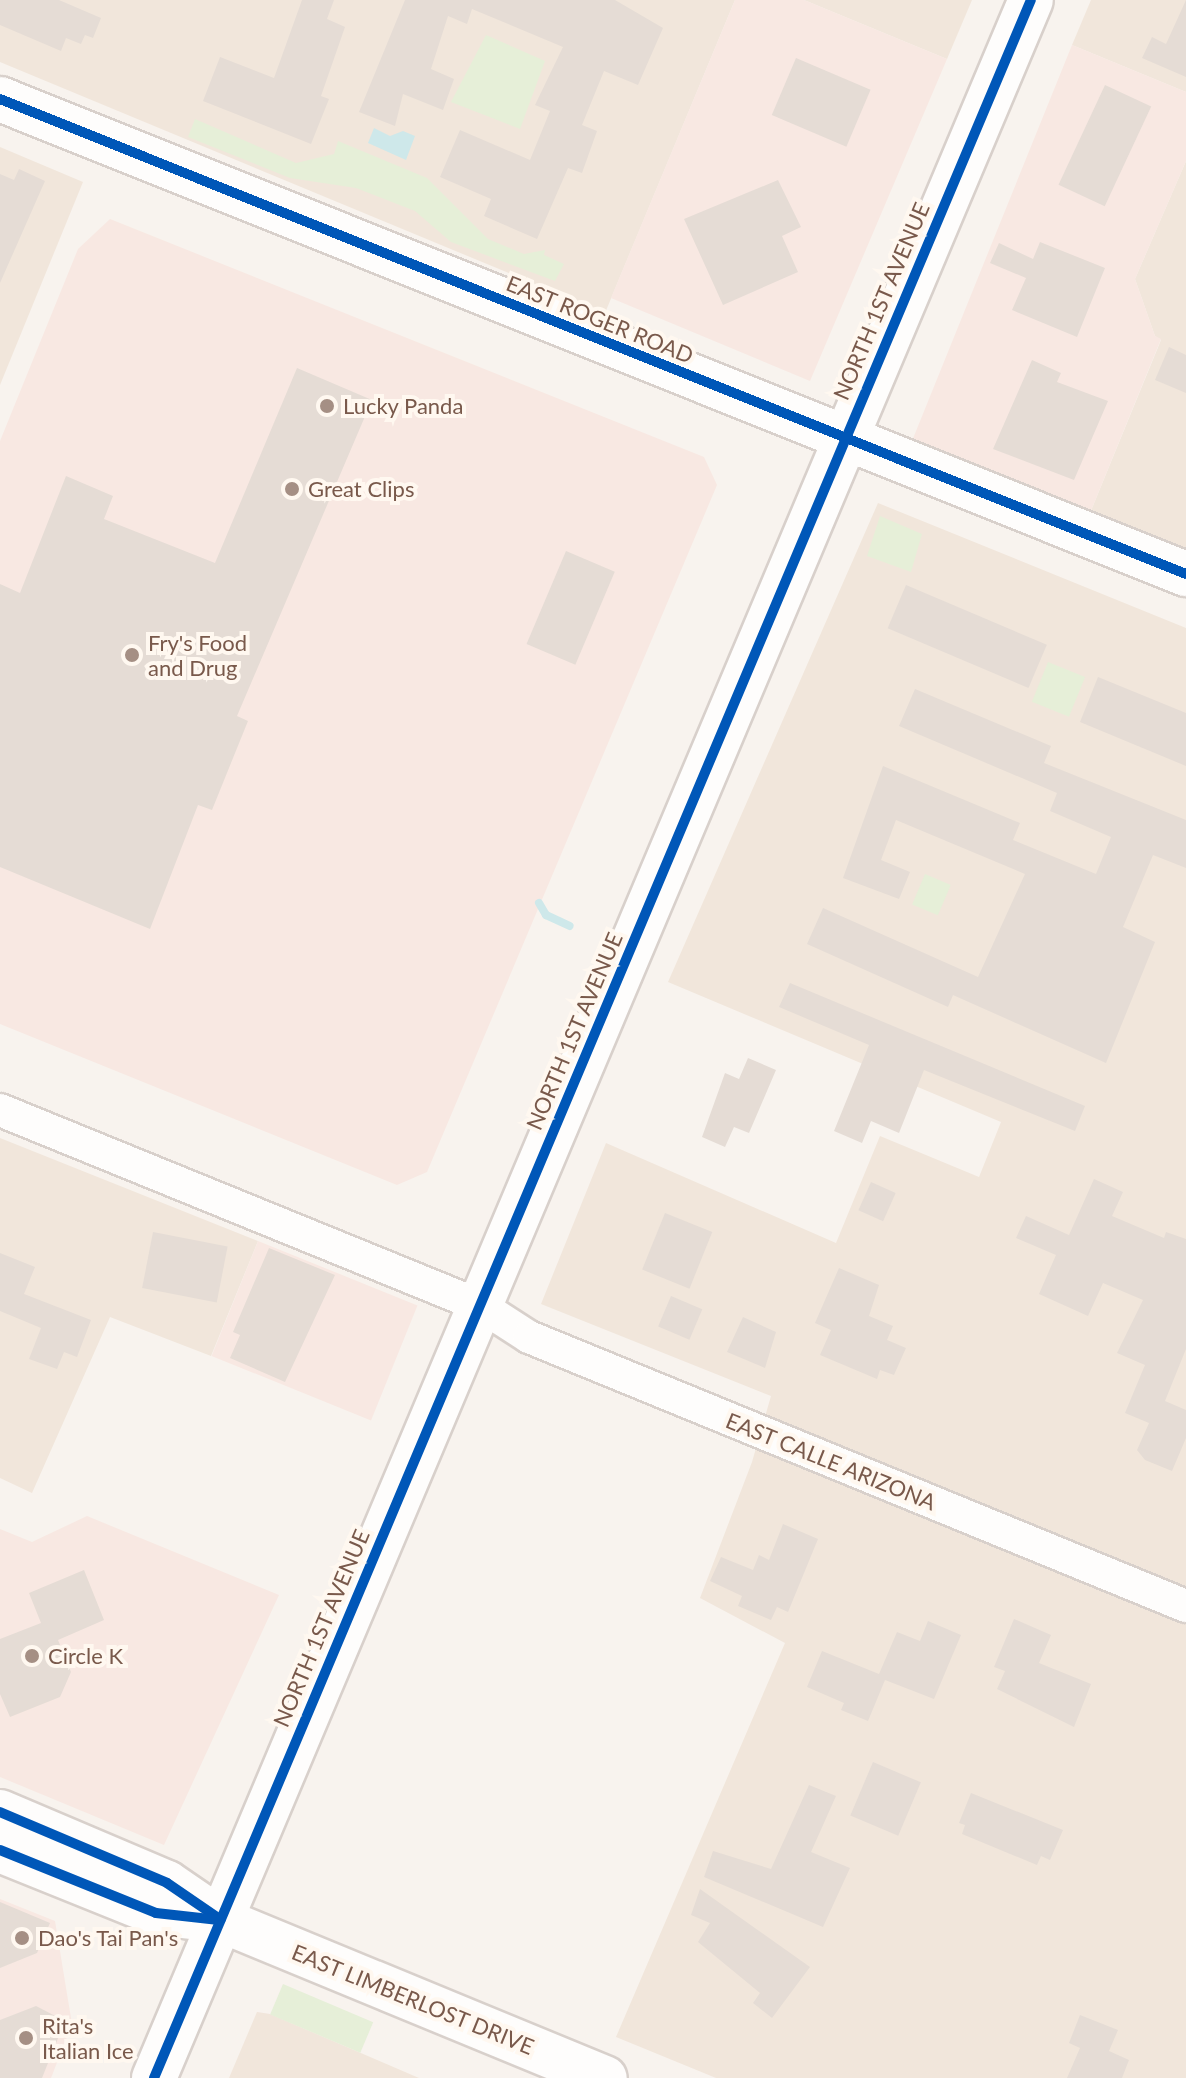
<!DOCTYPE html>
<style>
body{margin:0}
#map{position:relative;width:1186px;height:2078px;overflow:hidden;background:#f8f3ee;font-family:Lato,sans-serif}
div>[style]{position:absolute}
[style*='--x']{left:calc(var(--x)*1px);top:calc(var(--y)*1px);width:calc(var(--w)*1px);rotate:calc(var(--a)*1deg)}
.residential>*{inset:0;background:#f1e6db}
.commercial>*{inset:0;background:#f8e8e2;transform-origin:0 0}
.green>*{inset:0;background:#e6efd8;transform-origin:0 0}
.water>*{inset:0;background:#cee8ea}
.stream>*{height:8px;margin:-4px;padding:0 4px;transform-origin:4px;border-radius:4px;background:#cee8ea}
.building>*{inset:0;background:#e5dcd5;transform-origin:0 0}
.roads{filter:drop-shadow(2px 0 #d8d0cb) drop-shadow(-2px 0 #d8d0cb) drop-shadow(0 2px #d8d0cb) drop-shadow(0 -2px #d8d0cb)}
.street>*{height:32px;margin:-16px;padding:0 16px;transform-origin:16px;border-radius:16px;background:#fefdfc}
.secondary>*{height:44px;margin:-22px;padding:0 22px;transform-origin:22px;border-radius:22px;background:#fefdfc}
.cycleway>*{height:10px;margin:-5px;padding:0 5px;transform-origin:5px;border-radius:5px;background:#0057b8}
.dots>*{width:22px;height:22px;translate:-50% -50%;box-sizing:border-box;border:4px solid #fff8f0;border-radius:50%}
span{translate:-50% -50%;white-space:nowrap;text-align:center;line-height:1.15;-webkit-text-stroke:8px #fff8f0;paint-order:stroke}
.street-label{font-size:22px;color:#79594b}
.poi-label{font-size:22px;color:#79594b}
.left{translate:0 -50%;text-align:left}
</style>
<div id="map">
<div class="residential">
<i style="clip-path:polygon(0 0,735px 0,605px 313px,0 62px)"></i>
<i style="clip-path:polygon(804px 0,972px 0,947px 59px)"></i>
<i style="clip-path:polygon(1091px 0,1186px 0,1186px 92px,1072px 45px)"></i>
<i style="clip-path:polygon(0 147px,83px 182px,0 385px)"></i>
<i style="clip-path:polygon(1186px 161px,1186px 557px,1088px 518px,1161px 340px,1155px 336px,1135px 279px)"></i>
<i style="clip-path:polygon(878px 503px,1186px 628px,1186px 2078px,716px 2078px,616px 2037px,785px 1643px,700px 1598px,752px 1462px,771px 1396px,541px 1304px,606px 1143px,836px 1243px,880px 1136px,979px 1177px,1001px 1122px,668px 982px)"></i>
<i style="clip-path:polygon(0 1138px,258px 1241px,211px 1356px,110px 1317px,32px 1493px,0 1478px)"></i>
<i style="clip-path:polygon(257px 2012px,270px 2014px,419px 2078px,229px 2078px)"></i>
</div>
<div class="commercial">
<i style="clip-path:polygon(735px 0,804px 0,947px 59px,810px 381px,611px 298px)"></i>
<i style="clip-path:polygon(1072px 45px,1186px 92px,1186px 161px,1135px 279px,1155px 336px,1161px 339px,1088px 518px,912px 441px)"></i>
<i style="clip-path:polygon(110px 219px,704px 457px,717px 485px,427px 1172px,397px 1185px,0 1024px,0 441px,78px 249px)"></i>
<i style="left:258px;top:1241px;width:172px;height:124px;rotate:22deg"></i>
<i style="clip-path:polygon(87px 1516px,279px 1595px,164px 1845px,0 1777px,0 1529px,32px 1542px)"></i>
<i style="clip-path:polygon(0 1899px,55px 1921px,72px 2024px,51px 2078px,0 2078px)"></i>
</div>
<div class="green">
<i style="clip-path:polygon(486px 35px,545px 61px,520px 129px,451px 102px)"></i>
<i style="clip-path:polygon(195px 119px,296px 163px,334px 154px,338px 141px,427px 178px,488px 239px,524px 254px,545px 250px,544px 255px,564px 264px,555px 281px,451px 242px,415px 211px,356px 188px,290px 178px,188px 137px)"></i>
<i style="clip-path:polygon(880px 516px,922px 534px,911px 572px,867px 556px)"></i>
<i style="left:1048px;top:662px;width:40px;height:43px;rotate:22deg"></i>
<i style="left:925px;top:874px;width:28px;height:33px;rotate:23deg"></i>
<i style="left:283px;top:1984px;width:98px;height:33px;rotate:23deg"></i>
</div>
<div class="water">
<i style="clip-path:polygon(374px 128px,390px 136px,403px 131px,415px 136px,406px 160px,368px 143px)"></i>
</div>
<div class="stream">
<i style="--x:539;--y:903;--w:14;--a:60"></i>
<i style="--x:546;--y:915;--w:26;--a:25"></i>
</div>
<div class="building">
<i style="clip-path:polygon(0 0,59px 0,101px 18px,93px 38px,85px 35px,81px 44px,66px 38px,61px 51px,0 25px)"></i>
<i style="clip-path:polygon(302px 0,334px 0,327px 19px,345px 27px,321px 96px,329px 99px,311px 144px,203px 101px,220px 57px,274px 78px)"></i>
<i style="clip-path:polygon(405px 0,615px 0,663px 28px,638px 85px,604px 71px,582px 125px,597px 131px,582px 173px,568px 168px,537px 239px,484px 216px,491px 199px,440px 177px,460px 130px,530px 160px,550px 111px,535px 105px,563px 47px,472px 9px,467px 24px,448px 16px,431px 69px,454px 79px,443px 110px,403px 94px,395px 126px,359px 112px)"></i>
<i style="clip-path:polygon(1186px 0,1186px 77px,1142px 58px,1152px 37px,1166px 44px)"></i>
<i style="left:796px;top:58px;width:81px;height:62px;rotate:23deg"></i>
<i style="left:1105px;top:85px;width:51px;height:110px;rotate:25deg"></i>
<i style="clip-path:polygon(19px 169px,45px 181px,0 283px,0 174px,14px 180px)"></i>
<i style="clip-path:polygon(778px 180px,801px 227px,782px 236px,798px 272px,723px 305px,684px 219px)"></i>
<i style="clip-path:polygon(1040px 242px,1105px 268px,1077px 337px,1012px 310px,1026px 278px,990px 263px,999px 243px,1033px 259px)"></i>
<i style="clip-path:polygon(1169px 347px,1186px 355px,1186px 393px,1155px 380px)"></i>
<i style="clip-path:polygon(1032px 360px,1061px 373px,1057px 382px,1108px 401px,1074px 480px,993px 449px)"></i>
<i style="clip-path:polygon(297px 368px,372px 400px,237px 716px,248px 721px,212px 810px,198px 805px,150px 929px,0 867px,0 584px,20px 593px,66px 476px,113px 496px,104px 519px,215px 563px)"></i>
<i style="left:566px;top:551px;width:53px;height:101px;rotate:23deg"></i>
<i style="left:906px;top:585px;width:153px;height:47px;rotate:23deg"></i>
<i style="clip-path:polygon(1098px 677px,1186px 713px,1186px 766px,1080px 722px)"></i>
<i style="clip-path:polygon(915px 689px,1051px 746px,1044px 763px,1186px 820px,1186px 868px,1153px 855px,1123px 927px,1155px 942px,1106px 1063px,953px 995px,948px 1007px,807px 944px,823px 908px,978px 977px,1025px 874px,896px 820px,881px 860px,910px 872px,899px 899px,843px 878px,883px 766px,1020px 823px,1013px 840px,1096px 874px,1111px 837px,1050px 811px,1057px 793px,899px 726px)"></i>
<i style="clip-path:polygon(790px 983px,1085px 1106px,1075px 1131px,924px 1070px,899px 1133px,871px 1121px,862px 1143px,834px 1131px,869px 1045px,779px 1007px)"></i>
<i style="clip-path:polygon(748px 1058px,776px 1070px,749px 1133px,734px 1127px,725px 1147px,702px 1137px,725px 1073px,739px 1079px)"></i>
<i style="clip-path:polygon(1094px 1179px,1123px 1192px,1112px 1216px,1164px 1238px,1166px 1232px,1186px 1239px,1186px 1349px,1165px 1401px,1186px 1410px,1186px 1438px,1172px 1471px,1145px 1460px,1137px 1450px,1149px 1423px,1125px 1413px,1145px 1365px,1117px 1353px,1143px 1300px,1103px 1283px,1088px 1316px,1039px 1294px,1056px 1255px,1016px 1238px,1026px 1216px,1069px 1235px)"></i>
<i style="left:871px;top:1182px;width:27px;height:31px;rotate:24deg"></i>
<i style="left:665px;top:1213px;width:51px;height:61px;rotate:22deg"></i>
<i style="left:153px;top:1232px;width:76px;height:57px;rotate:11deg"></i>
<i style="clip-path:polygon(269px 1248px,335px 1275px,285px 1382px,230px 1358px,240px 1335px,233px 1332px)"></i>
<i style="clip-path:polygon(0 1253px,35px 1267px,24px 1294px,91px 1320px,77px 1357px,64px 1352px,57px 1369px,29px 1359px,41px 1328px,0 1311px)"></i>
<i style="clip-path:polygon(839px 1268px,879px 1285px,869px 1316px,893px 1326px,887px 1340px,906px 1348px,894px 1375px,880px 1370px,877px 1379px,820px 1355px,831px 1330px,815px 1323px)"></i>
<i style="left:671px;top:1296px;width:34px;height:33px;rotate:23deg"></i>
<i style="clip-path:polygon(743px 1317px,776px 1332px,765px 1368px,727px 1352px)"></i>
<i style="clip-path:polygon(783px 1524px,818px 1539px,788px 1612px,777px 1607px,771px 1620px,738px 1606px,742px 1596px,710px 1581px,721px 1557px,753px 1570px,759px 1555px,769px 1560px)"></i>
<i style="clip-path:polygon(84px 1570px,104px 1620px,58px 1640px,71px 1672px,60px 1697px,10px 1717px,0 1694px,0 1639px,41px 1623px,29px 1593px)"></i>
<i style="clip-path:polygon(1014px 1619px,1051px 1635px,1039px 1663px,1091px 1684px,1074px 1727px,997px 1689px,1005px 1671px,994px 1667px)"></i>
<i style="clip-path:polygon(928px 1621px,961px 1635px,934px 1699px,885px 1680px,868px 1721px,841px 1710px,844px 1703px,807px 1687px,822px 1651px,879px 1674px,897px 1632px,920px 1641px)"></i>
<i style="left:873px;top:1762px;width:52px;height:58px;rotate:23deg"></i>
<i style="clip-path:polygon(809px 1785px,836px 1796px,811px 1852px,850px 1868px,823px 1927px,704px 1877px,713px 1851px,771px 1869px)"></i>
<i style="clip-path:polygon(971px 1793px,1063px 1830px,1050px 1860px,1041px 1856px,1037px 1865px,962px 1834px,965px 1825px,959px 1823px)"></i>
<i style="clip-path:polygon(700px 1889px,810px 1967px,772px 2018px,753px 2003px,760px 1993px,698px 1942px,710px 1923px,691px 1915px)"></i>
<i style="clip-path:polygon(0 1902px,50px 1923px,37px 1953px,0 1968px)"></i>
<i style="clip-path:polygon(36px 2006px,65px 2021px,42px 2078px,0 2078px,0 2020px)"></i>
<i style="clip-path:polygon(1080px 2015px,1118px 2030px,1109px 2051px,1129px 2060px,1122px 2078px,1067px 2078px,1080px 2048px,1069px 2043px)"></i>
</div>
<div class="roads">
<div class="street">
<i style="--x:0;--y:1110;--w:519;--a:22.17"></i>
<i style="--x:481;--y:1306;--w:57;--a:32.9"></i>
<i style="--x:529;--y:1337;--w:710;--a:22.27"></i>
</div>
<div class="secondary">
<i style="--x:0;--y:99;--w:1278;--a:21.83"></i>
<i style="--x:0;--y:1812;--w:181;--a:23"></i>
<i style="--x:167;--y:1883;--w:65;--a:34.4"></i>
<i style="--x:221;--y:1920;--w:415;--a:22.4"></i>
<i style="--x:0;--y:1850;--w:168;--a:22"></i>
<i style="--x:156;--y:1913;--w:61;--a:6.5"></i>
<i style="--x:154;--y:2078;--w:2255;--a:-67.12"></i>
</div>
</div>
<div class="cycleway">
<i style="--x:0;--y:99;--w:1278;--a:21.83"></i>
<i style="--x:0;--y:1812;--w:181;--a:23"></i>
<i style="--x:167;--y:1883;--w:65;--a:34.4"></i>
<i style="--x:0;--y:1850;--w:168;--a:22"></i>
<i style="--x:156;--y:1913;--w:63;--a:6.3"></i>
<i style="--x:154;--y:2078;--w:2255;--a:-67.12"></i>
</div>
<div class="dots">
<i style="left:327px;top:406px;background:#a58f84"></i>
<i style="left:292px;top:489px;background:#a58f84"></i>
<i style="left:132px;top:655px;background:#a58f84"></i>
<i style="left:32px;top:1656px;background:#a58f84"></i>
<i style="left:22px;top:1938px;background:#a58f84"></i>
<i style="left:26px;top:2038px;background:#a58f84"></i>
</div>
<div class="street-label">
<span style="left:881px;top:301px;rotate:-67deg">NORTH 1ST AVENUE</span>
<span style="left:600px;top:319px;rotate:22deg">EAST ROGER ROAD</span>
<span style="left:574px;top:1031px;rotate:-67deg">NORTH 1ST AVENUE</span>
<span style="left:831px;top:1461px;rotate:22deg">EAST CALLE ARIZONA</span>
<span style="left:321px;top:1628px;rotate:-67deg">NORTH 1ST AVENUE</span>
<span style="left:413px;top:1999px;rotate:22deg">EAST LIMBERLOST DRIVE</span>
</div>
<div class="poi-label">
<span class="left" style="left:343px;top:406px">Lucky Panda</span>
<span class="left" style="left:308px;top:489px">Great Clips</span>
<span class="left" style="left:148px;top:655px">Fry's Food<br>and Drug</span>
<span class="left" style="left:48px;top:1656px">Circle K</span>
<span class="left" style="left:38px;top:1938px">Dao's Tai Pan's</span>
<span class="left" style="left:42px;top:2038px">Rita's<br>Italian Ice</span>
</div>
</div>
